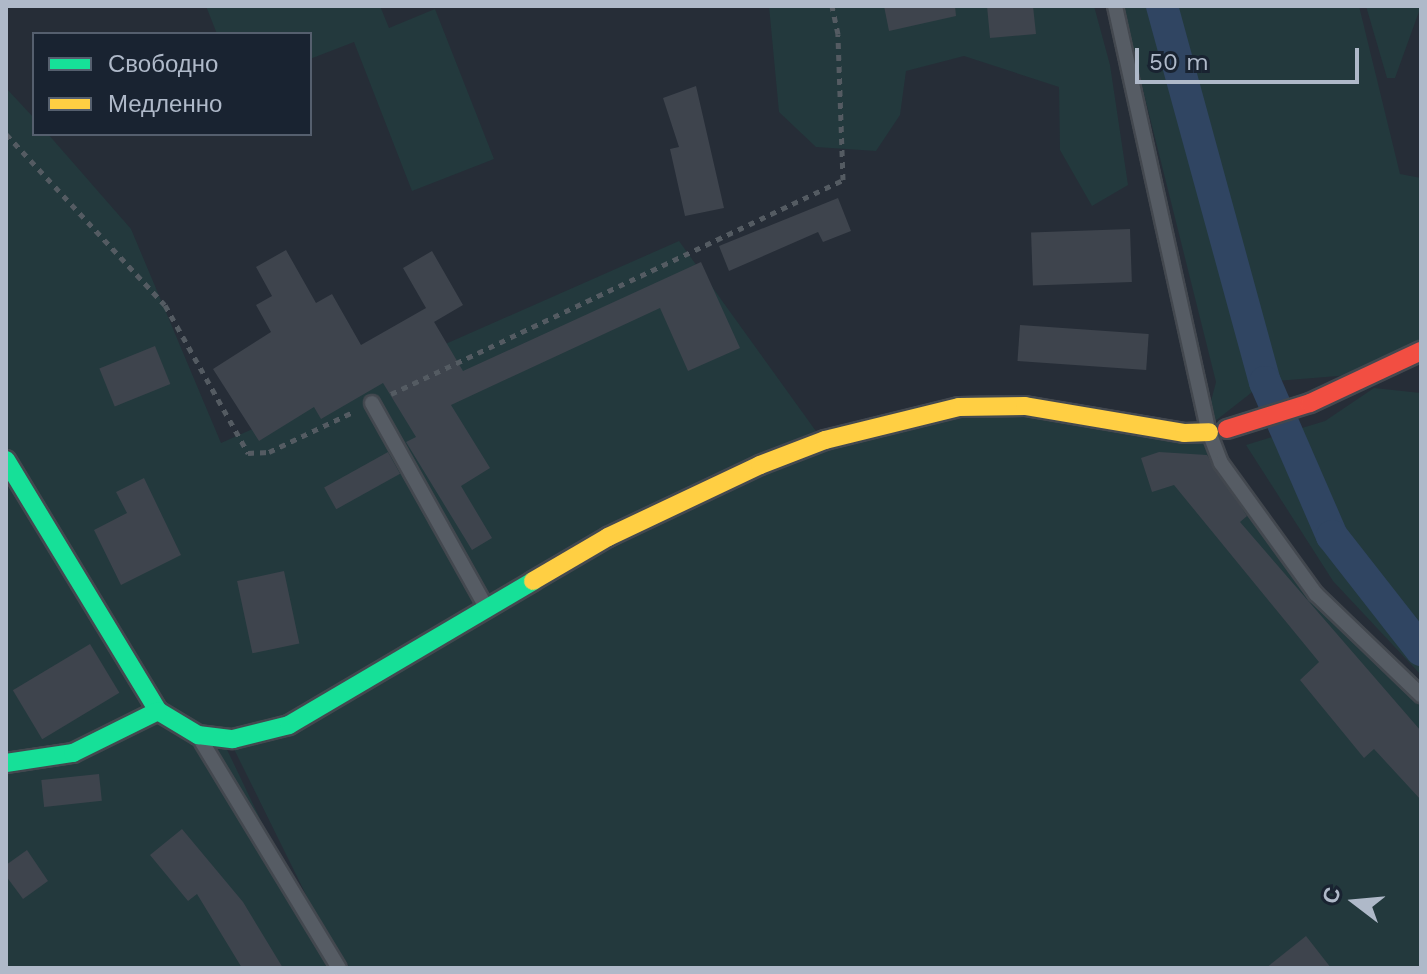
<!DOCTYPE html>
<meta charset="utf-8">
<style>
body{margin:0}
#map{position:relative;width:1427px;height:974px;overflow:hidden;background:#262d37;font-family:"Work Sans",sans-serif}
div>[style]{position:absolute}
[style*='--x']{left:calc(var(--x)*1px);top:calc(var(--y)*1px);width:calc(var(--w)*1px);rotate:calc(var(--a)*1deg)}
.green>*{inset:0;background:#23393d}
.canal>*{height:32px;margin:-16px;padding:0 16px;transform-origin:16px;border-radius:16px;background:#304562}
.building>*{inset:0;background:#3e444d;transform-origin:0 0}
.path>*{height:5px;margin-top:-2.5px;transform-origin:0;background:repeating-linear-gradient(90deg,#545b62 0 6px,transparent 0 12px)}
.roads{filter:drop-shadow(2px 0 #43484f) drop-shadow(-2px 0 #43484f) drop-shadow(0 2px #43484f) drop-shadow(0 -2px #43484f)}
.lane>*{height:14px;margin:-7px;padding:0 7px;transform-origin:7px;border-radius:7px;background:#565c64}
.fast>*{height:18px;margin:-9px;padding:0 9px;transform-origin:9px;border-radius:9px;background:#16e098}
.slow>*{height:18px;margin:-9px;padding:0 9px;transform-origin:9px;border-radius:9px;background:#ffcf43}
.jam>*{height:18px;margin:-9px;padding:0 9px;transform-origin:9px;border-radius:9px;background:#f24e42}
span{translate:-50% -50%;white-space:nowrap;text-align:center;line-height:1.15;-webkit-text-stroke:7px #192331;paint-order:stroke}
.frame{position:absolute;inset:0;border:8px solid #afb9c9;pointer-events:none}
.legend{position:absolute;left:32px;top:32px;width:280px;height:104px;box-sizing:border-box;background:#192331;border:2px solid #555f6e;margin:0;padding:10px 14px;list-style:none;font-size:24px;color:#afb9c9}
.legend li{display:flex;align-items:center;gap:16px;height:40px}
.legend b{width:40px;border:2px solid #555f6e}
.north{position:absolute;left:1315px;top:862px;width:80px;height:80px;-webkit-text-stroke:6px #192331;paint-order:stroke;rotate:286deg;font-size:22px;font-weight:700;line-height:32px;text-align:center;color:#afb9c9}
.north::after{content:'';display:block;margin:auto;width:28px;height:36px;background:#afb9c9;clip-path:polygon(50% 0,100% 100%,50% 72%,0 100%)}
.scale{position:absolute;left:1135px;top:48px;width:224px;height:36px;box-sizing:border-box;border:4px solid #afb9c9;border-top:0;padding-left:10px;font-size:24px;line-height:28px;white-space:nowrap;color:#afb9c9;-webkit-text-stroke:6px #192331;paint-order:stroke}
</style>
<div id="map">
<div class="green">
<i style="clip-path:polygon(206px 6px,380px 6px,389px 28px,435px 9px,494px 159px,412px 191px,354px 42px,310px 59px,310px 34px,217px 34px)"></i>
<i style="clip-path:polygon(769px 6px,1094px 6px,1110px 65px,1128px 185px,1092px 206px,1060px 150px,1059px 87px,964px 56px,906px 71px,900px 115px,876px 151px,816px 147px,779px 112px)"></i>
<i style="clip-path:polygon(1122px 6px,1359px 6px,1400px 174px,1421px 178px,1421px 350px,1375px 373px,1265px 382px,1205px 429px,1357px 641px,1421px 703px,1421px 968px,350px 968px,313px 909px,231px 743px,222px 739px,305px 913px,340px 968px,6px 968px,6px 88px,34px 118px,34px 134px,48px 134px,131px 229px,221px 443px,679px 241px,818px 434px,977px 399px,1204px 428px,1216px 382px)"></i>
<i style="clip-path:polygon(1366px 6px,1421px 6px,1395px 78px,1387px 78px)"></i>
<i style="clip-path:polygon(1374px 388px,1421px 393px,1421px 675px,1333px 581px,1246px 445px,1325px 421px)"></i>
</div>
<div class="canal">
<i style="--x:1162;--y:6;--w:390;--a:74.7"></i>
<i style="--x:1265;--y:382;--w:168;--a:66.5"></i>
<i style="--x:1332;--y:536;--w:145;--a:52"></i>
</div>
<div class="building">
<i style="clip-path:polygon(884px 6px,955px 6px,956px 16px,889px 31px)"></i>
<i style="clip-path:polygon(987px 6px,1033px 6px,1036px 34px,990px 38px)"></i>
<i style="clip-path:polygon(696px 86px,724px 208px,685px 216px,670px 149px,679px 147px,663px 98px)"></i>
<i style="clip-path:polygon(838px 198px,851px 231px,823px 242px,818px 232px,729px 271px,719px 246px)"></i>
<i style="left:1130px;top:229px;width:53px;height:99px;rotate:88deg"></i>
<i style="clip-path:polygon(286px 250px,316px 303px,332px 294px,361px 345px,426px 308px,403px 268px,432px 251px,463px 305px,434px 322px,430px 315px,463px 371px,701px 262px,740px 348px,688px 371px,660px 308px,451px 405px,490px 468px,461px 486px,492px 538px,472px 550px,406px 442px,416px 437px,383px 383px,321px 419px,314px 407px,259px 441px,213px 369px,271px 332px,256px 305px,272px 296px,256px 267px)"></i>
<i style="left:1020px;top:325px;width:129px;height:36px;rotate:4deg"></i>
<i style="left:155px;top:346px;width:41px;height:60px;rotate:68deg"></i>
<i style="left:388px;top:452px;width:25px;height:73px;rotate:61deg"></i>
<i style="clip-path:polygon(1159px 452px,1207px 455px,1247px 516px,1240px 522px,1421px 731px,1421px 800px,1374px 749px,1364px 758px,1300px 680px,1319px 662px,1174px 485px,1152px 492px,1141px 458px)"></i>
<i style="clip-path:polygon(144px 478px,181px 555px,121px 585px,94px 530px,127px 513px,116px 492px)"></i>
<i style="left:284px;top:571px;width:74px;height:48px;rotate:78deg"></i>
<i style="left:90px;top:644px;width:57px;height:90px;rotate:59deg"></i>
<i style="left:99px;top:774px;width:27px;height:58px;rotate:84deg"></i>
<i style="clip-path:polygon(182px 829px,243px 902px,283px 968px,242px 968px,197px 894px,188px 901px,150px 855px)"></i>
<i style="clip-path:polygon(27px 850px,48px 881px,23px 899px,6px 876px,6px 865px)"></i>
<i style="clip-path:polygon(1306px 936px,1331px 968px,1266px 968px)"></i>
</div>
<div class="path">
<i style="--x:6;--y:134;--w:233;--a:47.1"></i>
<i style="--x:165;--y:305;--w:170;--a:60.7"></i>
<i style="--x:248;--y:453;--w:21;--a:-3"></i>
<i style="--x:269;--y:452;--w:93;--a:-25.5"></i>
<i style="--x:391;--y:394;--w:500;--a:-25.34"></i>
<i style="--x:843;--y:180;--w:146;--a:-92"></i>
<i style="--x:838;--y:34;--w:29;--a:-102"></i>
</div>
<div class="roads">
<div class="lane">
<i style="--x:1115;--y:6;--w:436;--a:77.6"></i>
<i style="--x:1209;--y:432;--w:33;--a:69"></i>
<i style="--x:1221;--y:463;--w:162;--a:54.1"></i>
<i style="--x:1316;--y:594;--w:146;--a:43.9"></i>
<i style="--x:372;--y:403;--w:231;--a:60.8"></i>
<i style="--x:202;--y:742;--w:264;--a:58.8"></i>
</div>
<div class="fast">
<i style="--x:6;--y:460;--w:293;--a:58.8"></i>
<i style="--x:158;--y:711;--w:47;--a:31"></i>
<i style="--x:198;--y:735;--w:35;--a:7"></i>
<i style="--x:233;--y:739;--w:58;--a:-14"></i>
<i style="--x:289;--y:725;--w:283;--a:-30.5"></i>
<i style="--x:6;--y:763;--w:68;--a:-8.5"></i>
<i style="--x:73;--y:753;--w:95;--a:-26.3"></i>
</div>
<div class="slow">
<i style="--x:533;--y:581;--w:87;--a:-30.4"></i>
<i style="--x:608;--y:537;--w:168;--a:-25.3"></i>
<i style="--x:760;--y:465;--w:70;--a:-21"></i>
<i style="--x:825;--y:440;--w:138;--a:-13.8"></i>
<i style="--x:959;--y:407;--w:66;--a:-0.9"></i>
<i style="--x:1025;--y:406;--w:161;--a:9.6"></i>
<i style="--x:1184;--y:433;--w:25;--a:-2"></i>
</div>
<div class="jam">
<i style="--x:1227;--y:429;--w:87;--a:-17.4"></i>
<i style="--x:1310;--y:403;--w:123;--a:-25.1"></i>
</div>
</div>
<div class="frame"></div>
<ul class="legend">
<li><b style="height:10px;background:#16e098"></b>Свободно</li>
<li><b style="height:10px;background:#ffcf43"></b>Медленно</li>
</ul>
<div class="north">С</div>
<div class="scale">50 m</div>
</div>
